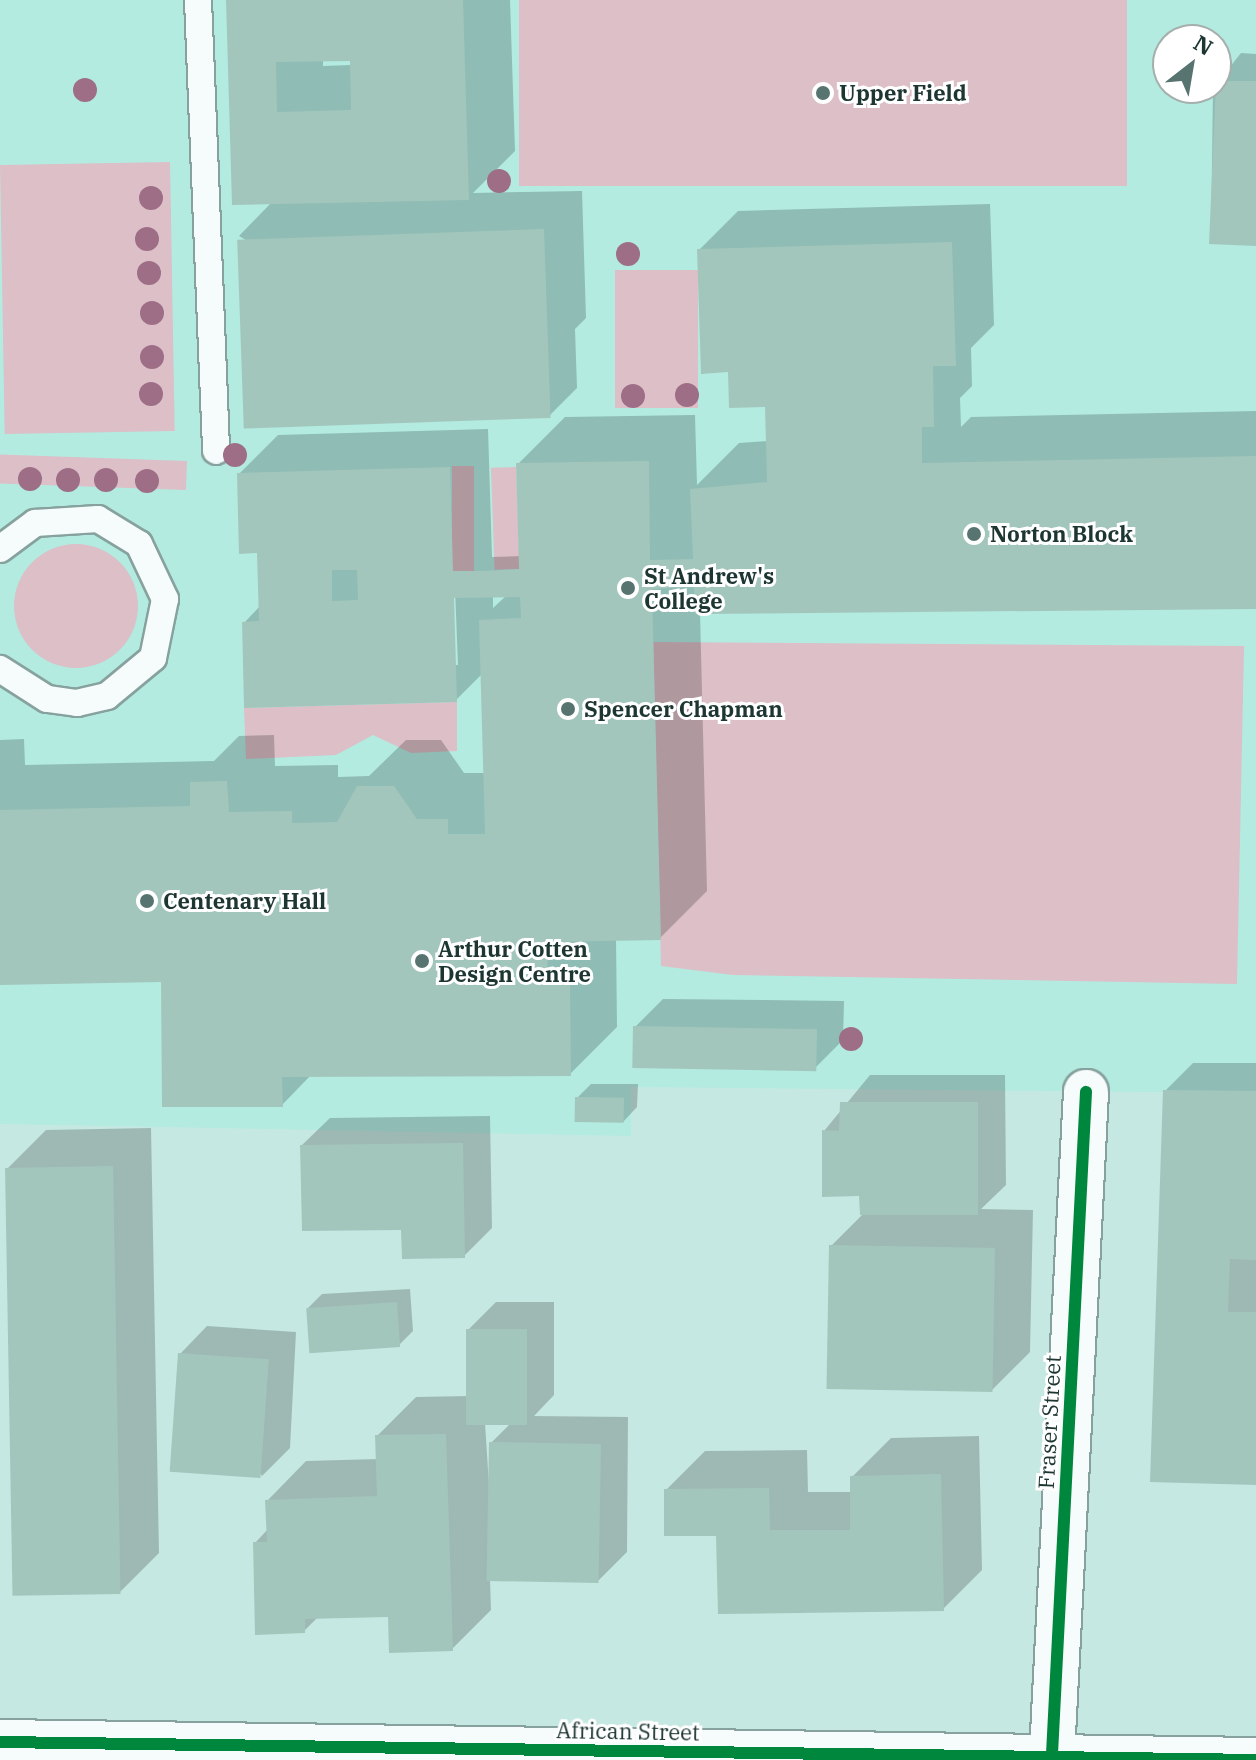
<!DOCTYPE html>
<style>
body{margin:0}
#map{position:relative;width:1256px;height:1760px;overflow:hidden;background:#c6e8e2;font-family:"IBM Plex Serif",serif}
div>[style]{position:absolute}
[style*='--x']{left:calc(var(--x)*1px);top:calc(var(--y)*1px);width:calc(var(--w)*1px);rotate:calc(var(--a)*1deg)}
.built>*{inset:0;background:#b3ebe1}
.green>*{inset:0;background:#dcbfc7;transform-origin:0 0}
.round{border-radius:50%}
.shadow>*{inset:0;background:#0003}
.building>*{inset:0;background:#a3c6bc;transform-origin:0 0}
.roads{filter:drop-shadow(2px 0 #87a29e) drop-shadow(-2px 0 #87a29e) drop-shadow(0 2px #87a29e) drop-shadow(0 -2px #87a29e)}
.service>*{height:26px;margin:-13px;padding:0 13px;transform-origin:13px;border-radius:13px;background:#f6fcfb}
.minor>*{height:44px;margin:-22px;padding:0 22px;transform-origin:22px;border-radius:22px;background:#f6fcfb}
.tertiary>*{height:44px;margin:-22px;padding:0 22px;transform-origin:22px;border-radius:22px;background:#f6fcfb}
.cycleway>*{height:12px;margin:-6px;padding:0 6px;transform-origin:6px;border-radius:6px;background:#00873e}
.trees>*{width:24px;height:24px;margin:-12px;border-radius:50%;background:#9d6e86}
.dots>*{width:22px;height:22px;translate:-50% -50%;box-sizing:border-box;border:4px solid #fff;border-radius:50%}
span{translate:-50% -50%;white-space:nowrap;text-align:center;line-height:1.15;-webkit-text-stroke:6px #fff;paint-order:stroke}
.poi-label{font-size:22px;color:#1d3632;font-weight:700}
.left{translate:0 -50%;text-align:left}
.street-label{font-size:22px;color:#1d3632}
.north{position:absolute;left:1152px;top:24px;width:80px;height:80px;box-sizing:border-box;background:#fff;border:2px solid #a5afad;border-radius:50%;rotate:31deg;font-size:22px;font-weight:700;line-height:32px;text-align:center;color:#1d3632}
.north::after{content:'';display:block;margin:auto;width:28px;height:36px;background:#587470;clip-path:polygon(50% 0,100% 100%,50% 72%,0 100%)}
</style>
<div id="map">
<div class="built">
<i style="clip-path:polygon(evenodd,0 0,1256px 0,1256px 1093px,631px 1087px,631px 1136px,0 1124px,0 0,1168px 40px,1216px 40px,1216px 88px,1168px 88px,1168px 40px)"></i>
</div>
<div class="green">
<i style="left:519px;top:0;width:608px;height:186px"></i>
<i style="left:170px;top:162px;width:269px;height:170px;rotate:89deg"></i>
<i style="left:615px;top:270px;width:83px;height:138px"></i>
<i style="left:187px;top:461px;width:29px;height:187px;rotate:92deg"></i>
<i style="left:452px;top:466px;width:22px;height:105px"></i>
<i style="left:516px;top:467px;width:102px;height:25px;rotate:88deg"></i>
<i class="round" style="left:14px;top:544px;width:124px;height:124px"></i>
<i style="clip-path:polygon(653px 642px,1244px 646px,1237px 984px,733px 975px,661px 966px)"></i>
<i style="clip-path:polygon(457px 702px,457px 751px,411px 753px,373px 735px,336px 755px,246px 759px,244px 708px)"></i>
</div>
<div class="shadow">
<i style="clip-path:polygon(evenodd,228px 0,510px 0,515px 151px,473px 193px,582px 191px,586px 318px,575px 329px,577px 388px,549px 416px,239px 236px,272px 202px,228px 0,323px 59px,352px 59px,352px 65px,323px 66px,323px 59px)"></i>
<i style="clip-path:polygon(1241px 53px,1256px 54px,1256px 244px,1211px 242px,1213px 88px)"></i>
<i style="clip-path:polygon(evenodd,990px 204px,994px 325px,971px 348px,972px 386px,960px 398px,961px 427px,971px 417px,1256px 411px,1256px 607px,700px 612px,707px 891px,660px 938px,616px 938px,617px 1027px,570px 1074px,311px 1075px,282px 1105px,163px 980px,0 983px,0 740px,24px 739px,25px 765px,214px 761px,239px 736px,274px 735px,275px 766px,338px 765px,338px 777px,369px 776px,406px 740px,441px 740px,464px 773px,485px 773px,482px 674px,456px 700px,244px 623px,260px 606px,258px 551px,239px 474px,278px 435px,488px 429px,492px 557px,521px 556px,518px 464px,565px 417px,695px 415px,697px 485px,739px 443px,768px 441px,767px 405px,730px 370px,699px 250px,738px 211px,990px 204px,451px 588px,455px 588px,458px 665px,454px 665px,451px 588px,990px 204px,493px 596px,506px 596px,493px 608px,493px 596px)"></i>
<i style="clip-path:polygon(663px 999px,844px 1001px,843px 1040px,815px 1068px,635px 1027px)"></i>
<i style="clip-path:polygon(1193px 1063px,1256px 1063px,1256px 1484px,1165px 1091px)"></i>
<i style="clip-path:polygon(870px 1075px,1005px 1075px,1006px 1185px,981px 1209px,1033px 1210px,1030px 1352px,991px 1391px,831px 1246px,862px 1215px,861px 1194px,824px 1131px)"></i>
<i style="clip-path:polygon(591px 1084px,638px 1084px,637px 1107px,623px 1122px,577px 1098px)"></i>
<i style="clip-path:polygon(490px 1116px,492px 1228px,464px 1256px,403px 1227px,302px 1145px,330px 1118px)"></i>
<i style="clip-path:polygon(151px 1128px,159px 1553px,120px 1592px,7px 1169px,46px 1130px)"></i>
<i style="clip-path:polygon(410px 1289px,413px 1331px,399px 1345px,308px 1308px,322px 1294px)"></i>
<i style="clip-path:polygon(evenodd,496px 1302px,554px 1302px,554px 1395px,534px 1416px,628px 1417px,627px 1552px,599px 1580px,490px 1579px,491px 1610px,452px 1649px,389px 1615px,318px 1617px,304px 1631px,255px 1543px,268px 1529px,268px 1500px,306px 1461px,378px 1459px,377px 1436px,416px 1397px,469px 1396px,468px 1330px,496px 1302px,485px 1423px,511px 1423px,491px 1443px,491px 1516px,485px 1423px)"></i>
<i style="clip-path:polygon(207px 1326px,296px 1332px,290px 1448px,262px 1476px,180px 1354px)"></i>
<i style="clip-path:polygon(979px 1436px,982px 1570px,943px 1609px,718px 1534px,666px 1490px,705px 1451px,807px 1450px,808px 1492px,852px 1492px,852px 1477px,891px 1438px)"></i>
</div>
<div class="building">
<i style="clip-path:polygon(evenodd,226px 0,463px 0,469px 200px,232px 205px,226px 0,350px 61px,351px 110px,277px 112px,276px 62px,350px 61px)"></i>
<i style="clip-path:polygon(1216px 81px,1256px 81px,1256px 246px,1209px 244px)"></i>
<i style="left:544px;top:229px;width:189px;height:307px;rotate:88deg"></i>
<i style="clip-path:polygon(evenodd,952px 242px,956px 366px,933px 366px,934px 427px,922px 427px,922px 463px,1256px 456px,1256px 609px,695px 614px,694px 587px,652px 589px,661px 940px,548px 942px,547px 979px,570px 979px,571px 1076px,282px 1077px,283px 1107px,162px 1107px,161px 982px,0 985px,0 810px,190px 806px,190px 782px,227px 781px,229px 812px,292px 811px,292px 823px,337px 822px,357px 786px,394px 786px,417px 819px,448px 819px,448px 834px,485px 834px,479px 620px,521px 618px,520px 597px,454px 598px,457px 702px,244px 708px,242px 622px,259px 621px,257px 553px,239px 554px,237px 473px,450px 467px,453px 571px,484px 571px,519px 569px,516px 463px,649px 461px,650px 560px,693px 559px,690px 489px,767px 482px,765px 407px,729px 408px,728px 372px,701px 374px,697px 249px,952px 242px,332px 570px,357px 570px,358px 600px,332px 601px,332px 570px)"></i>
<i style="left:633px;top:1026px;width:184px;height:42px;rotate:1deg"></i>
<i style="clip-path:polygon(1163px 1090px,1256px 1091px,1256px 1260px,1230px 1259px,1228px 1312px,1256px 1312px,1256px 1485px,1150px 1482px)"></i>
<i style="left:575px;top:1097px;width:49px;height:25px;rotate:1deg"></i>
<i style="clip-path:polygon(840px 1102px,978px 1102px,978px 1215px,860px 1215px,859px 1196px,822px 1197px,822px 1130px,839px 1131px)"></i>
<i style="clip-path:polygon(463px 1143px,465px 1258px,402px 1259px,401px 1230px,302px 1231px,300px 1145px)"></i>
<i style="left:113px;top:1166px;width:428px;height:108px;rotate:89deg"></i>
<i style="left:829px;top:1245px;width:166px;height:144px;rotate:1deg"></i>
<i style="left:397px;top:1302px;width:45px;height:91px;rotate:86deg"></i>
<i style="left:466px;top:1329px;width:61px;height:96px"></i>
<i style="left:178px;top:1353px;width:91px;height:119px;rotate:4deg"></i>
<i style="clip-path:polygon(446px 1434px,453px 1651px,389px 1653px,388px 1617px,305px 1619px,305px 1633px,255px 1635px,253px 1542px,267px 1542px,265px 1500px,377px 1496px,375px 1435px)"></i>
<i style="left:489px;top:1442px;width:112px;height:139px;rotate:1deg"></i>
<i style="clip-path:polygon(941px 1474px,944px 1611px,718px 1614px,716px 1536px,664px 1536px,664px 1489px,769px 1488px,770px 1530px,850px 1530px,850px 1476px)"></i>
</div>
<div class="roads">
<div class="service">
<i style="--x:198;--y:0;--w:451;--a:87.7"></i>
<i style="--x:0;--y:549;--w:44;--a:-36.6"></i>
<i style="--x:35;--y:523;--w:63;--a:-3.6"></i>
<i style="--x:98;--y:519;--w:48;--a:31.4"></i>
<i style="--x:139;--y:544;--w:61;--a:64.7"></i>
<i style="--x:165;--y:599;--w:60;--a:101.5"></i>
<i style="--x:153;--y:658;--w:60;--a:140.4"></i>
<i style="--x:107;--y:696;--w:31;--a:167"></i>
<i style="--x:77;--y:703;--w:30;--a:-172"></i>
<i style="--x:47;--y:699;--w:56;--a:-147.4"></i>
</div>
<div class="minor">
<i style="--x:1052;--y:1754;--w:663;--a:-87.06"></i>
</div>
<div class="tertiary">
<i style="--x:0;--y:1742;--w:1256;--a:0.82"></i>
</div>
</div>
<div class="cycleway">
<i style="--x:0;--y:1742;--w:1256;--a:0.82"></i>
<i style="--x:1052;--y:1754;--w:663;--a:-87.06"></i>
</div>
<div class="trees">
<i style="left:85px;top:90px"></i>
<i style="left:499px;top:181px"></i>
<i style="left:151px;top:198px"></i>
<i style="left:147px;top:239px"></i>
<i style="left:628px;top:254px"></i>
<i style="left:149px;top:273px"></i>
<i style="left:152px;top:313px"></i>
<i style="left:152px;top:357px"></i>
<i style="left:151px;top:394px"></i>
<i style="left:687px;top:395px"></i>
<i style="left:633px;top:396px"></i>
<i style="left:235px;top:455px"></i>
<i style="left:30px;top:479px"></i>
<i style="left:68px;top:480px"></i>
<i style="left:106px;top:480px"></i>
<i style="left:147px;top:481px"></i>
<i style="left:851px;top:1039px"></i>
</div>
<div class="dots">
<i style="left:823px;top:93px;background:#587470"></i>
<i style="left:974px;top:534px;background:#587470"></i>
<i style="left:628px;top:588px;background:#587470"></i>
<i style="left:568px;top:709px;background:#587470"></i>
<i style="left:147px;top:901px;background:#587470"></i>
<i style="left:422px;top:961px;background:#587470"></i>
</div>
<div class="poi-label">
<span class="left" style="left:839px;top:93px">Upper Field</span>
<span class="left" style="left:990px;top:534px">Norton Block</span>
<span class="left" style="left:644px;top:588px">St Andrew's<br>College</span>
<span class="left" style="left:584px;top:709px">Spencer Chapman</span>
<span class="left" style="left:163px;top:901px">Centenary Hall</span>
<span class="left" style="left:438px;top:961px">Arthur Cotten<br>Design Centre</span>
</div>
<div class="street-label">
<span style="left:1049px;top:1422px;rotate:-87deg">Fraser Street</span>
<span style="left:628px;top:1731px;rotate:1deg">African Street</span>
</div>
<div class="north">N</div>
</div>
